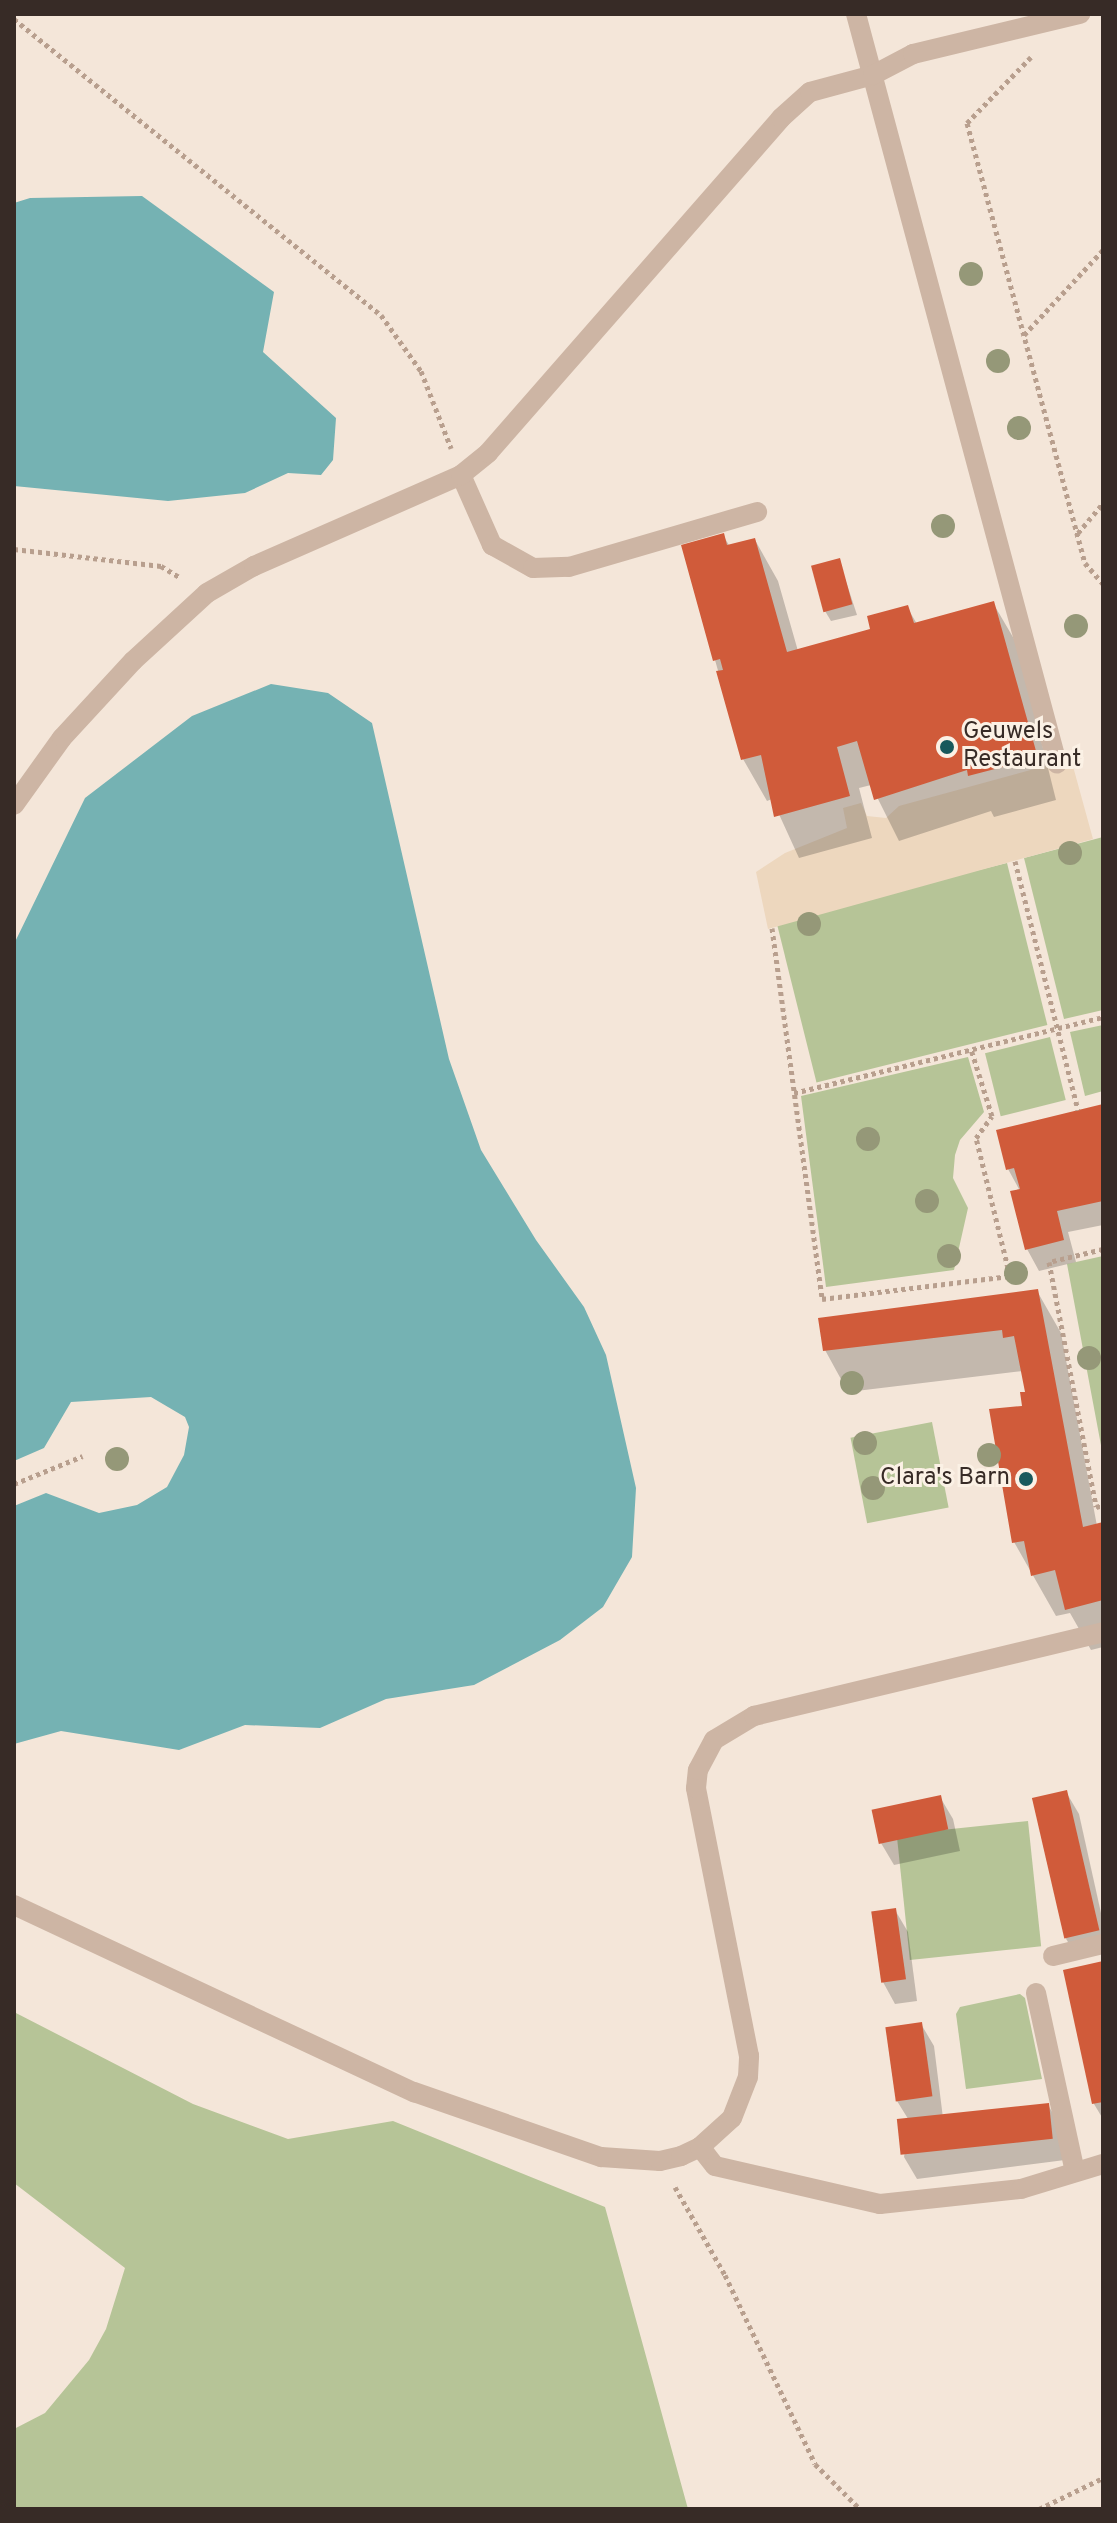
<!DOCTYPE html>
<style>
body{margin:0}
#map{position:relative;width:1117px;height:2523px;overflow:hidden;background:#f4e6d9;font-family:Overpass,sans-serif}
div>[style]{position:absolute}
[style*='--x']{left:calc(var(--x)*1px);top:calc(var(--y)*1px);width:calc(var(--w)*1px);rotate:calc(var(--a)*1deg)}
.green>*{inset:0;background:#b6c497;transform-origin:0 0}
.plaza>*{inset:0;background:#edd7be}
.water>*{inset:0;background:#75b2b3}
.shadow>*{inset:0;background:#0003}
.building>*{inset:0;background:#d05b3a;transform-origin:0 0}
.path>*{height:5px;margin-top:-2.5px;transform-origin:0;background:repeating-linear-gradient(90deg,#b89f8e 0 4px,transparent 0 8px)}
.lane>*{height:20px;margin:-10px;padding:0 10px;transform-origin:10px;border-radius:10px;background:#cdb5a4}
.trees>*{width:24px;height:24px;margin:-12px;border-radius:50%;background:#959878}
.dots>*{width:22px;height:22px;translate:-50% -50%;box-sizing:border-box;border:4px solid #fbf1e5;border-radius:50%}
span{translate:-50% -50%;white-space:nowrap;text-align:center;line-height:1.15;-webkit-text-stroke:6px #fbf1e5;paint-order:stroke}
.poi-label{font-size:24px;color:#372b26}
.left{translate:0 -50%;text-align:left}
.right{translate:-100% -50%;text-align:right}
.frame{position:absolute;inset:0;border:16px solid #372b26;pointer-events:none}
</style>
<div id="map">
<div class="green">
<i style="clip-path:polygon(1103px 837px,1103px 1010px,1064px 1019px,1024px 858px)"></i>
<i style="left:1007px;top:863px;width:167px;height:238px;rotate:76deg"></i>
<i style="clip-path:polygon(1103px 1025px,1103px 1091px,1085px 1096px,1070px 1032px)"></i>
<i style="left:1050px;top:1037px;width:65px;height:67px;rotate:76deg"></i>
<i style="clip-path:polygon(968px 1057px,984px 1112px,960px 1140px,955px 1155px,953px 1178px,968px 1208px,954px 1270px,826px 1287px,801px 1096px)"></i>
<i style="clip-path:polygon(1103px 1256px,1103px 1456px,1067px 1264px)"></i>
<i style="left:932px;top:1422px;width:87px;height:83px;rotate:79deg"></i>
<i style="left:1028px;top:1821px;width:126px;height:132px;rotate:84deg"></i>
<i style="clip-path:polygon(1020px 1994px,1025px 1998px,1042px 2079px,966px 2089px,956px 2014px,960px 2007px)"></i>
<i style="clip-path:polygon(14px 2012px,193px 2104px,288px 2139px,393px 2121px,605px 2207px,688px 2509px,14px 2509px,14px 2429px,45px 2413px,89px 2360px,106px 2329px,125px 2268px,14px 2183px)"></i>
</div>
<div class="plaza">
<i style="clip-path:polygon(1071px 759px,1093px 839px,768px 929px,756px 872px,785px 853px,847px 828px,843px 808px,861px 803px,867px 816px,886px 818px,899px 806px)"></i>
</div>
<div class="water">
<i style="clip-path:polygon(142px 196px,274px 292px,263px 352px,336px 418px,333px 460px,321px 475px,288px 473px,245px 493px,168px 501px,14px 486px,14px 203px,30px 198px)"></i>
<i style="clip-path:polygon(271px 684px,328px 693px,372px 723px,449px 1059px,481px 1150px,536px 1240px,584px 1307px,606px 1355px,636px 1488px,632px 1557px,603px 1607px,560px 1640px,474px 1685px,386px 1699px,320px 1728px,245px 1725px,179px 1750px,61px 1731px,14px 1744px,14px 1506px,46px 1493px,99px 1513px,137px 1505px,167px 1487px,184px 1455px,189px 1427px,185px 1417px,151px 1397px,71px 1402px,44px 1448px,14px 1461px,14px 944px,85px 798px,192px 716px)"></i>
</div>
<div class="shadow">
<i style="clip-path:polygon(723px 535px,730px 547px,755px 540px,778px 581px,798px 651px,873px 630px,907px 607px,917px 624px,993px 603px,1017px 644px,1056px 800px,994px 817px,991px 811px,899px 841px,871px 785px,859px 788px,872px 838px,799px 858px,772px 799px,767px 801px,743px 759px,715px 660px)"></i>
<i style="clip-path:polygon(839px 560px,857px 615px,831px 621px,825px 611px)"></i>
<i style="clip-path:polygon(1103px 1106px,1103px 1225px,1068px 1232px,1076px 1262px,1039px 1271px,1027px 1249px,1020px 1191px,1008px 1169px)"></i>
<i style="clip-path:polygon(1037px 1291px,1061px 1333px,1097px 1526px,1103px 1524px,1103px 1647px,1091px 1650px,1070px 1613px,1056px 1616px,1014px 1542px,1028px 1393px,1023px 1371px,848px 1392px,825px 1350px)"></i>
<i style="clip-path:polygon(1066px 1792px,1079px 1814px,1103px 1922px,1103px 1953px,1078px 1959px,1065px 1937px)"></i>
<i style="clip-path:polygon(940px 1797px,953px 1819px,960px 1851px,894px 1865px,881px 1843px)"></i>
<i style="clip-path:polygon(895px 1910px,908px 1932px,917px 2001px,895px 2004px,883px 1982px)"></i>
<i style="clip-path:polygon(1103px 1963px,1103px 2119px,1094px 2104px)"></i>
<i style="clip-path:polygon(921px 2024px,934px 2046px,943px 2118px,1048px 2105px,1061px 2127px,1065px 2160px,917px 2179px,904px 2157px,910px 2122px,897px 2101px)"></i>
</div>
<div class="building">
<i style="clip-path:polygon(724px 533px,727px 545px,755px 538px,787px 652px,870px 629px,867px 616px,908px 605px,914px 623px,994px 601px,1036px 751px,1033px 759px,968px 776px,967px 770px,874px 800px,857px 741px,837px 747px,850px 796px,774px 817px,761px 755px,741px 760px,716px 671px,723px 670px,720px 659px,713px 661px,681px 545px)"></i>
<i style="left:840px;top:558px;width:48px;height:30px;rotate:75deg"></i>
<i style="clip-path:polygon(1103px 1104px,1103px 1201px,1057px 1211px,1064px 1240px,1025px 1250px,1010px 1191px,1020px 1189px,1014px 1168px,1006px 1170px,996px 1130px)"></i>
<i style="clip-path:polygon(1038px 1289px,1083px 1527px,1103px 1522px,1103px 1600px,1065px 1610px,1055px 1570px,1031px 1576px,1024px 1541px,1012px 1543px,989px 1409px,1022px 1406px,1020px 1392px,1025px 1392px,1014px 1336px,1003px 1338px,1002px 1330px,823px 1351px,818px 1318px)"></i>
<i style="left:1067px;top:1790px;width:144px;height:36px;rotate:77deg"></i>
<i style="left:941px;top:1795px;width:35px;height:71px;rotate:78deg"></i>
<i style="left:896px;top:1908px;width:72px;height:25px;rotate:82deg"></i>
<i style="clip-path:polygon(1103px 1961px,1103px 2102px,1092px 2104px,1063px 1970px)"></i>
<i style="left:922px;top:2022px;width:75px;height:37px;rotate:82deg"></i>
<i style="left:1049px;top:2103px;width:36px;height:153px;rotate:84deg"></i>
</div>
<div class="path">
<i style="--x:14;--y:19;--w:471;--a:38.9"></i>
<i style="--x:381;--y:315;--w:69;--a:54.5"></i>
<i style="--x:421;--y:371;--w:83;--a:68.7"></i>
<i style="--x:1031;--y:57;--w:92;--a:134.1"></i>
<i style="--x:967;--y:123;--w:456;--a:75"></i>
<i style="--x:1085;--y:563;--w:28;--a:49"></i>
<i style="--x:1024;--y:335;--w:116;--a:-47.1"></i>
<i style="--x:1078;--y:533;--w:39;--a:-50"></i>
<i style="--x:14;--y:549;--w:148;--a:6.6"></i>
<i style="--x:161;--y:566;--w:23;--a:31"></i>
<i style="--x:1015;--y:861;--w:257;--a:75.8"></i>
<i style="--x:772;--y:928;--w:374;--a:82.3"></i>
<i style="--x:822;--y:1299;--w:189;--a:-7"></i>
<i style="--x:1010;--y:1276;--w:142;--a:-103.8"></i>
<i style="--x:976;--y:1138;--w:27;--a:-54"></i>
<i style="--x:992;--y:1116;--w:70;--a:-107.4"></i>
<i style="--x:794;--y:1093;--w:318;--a:-13.8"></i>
<i style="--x:1103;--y:1249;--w:56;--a:166.5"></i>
<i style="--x:1049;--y:1262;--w:249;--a:79.1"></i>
<i style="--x:1096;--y:1507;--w:7;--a:-16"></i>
<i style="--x:14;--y:1484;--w:74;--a:-22.1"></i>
<i style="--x:675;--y:2187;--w:101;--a:60.4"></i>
<i style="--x:725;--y:2275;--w:209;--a:64.5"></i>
<i style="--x:815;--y:2464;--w:64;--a:45"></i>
<i style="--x:1039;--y:2509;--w:71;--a:-25.8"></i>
</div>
<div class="lane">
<i style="--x:856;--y:14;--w:776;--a:74.98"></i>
<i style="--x:461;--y:475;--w:77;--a:66.1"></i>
<i style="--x:492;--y:545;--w:47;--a:29.3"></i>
<i style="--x:533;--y:568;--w:36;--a:-2"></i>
<i style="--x:569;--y:567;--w:196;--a:-16.3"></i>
<i style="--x:14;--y:805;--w:82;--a:-54.4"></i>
<i style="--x:62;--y:738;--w:105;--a:-47.3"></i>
<i style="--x:133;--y:661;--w:100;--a:-42.6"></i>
<i style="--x:207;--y:593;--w:54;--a:-29.9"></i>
<i style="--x:254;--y:566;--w:226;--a:-23.7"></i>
<i style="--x:461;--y:475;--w:35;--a:-39"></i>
<i style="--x:488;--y:453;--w:445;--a:-48.8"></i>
<i style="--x:781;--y:118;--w:39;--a:-42"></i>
<i style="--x:810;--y:92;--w:65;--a:-15.1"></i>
<i style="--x:873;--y:75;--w:45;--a:-27.7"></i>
<i style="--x:913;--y:54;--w:172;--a:-13.5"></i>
<i style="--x:14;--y:1905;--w:442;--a:25.1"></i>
<i style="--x:414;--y:2092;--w:198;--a:19.2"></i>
<i style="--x:601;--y:2157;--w:59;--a:3.9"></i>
<i style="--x:660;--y:2161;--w:22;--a:-13"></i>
<i style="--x:681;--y:2156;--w:21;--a:-25"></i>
<i style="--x:700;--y:2147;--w:43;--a:-42.2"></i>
<i style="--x:732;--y:2118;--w:44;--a:-68.7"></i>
<i style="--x:748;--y:2077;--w:21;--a:-87"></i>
<i style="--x:749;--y:2056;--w:273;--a:-101.2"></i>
<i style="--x:696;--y:1788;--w:18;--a:-84"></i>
<i style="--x:698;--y:1770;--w:34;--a:-62"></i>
<i style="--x:714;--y:1740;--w:47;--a:-31"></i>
<i style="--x:754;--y:1716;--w:359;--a:-13.5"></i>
<i style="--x:1053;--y:1956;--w:51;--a:-13.5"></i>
<i style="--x:1036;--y:1993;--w:183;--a:77.7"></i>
<i style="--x:700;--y:2147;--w:24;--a:52"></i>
<i style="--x:715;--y:2166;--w:169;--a:13"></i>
<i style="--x:880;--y:2204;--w:142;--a:-6.1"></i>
<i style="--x:1021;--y:2189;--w:86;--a:-17"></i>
</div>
<div class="trees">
<i style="left:971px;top:274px"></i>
<i style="left:998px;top:361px"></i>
<i style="left:1019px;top:428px"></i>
<i style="left:943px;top:526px"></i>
<i style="left:1076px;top:626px"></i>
<i style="left:1070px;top:853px"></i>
<i style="left:809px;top:924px"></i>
<i style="left:868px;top:1139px"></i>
<i style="left:927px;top:1201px"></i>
<i style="left:949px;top:1256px"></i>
<i style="left:1016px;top:1273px"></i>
<i style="left:1089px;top:1358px"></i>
<i style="left:852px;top:1383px"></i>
<i style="left:865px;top:1443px"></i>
<i style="left:989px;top:1455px"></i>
<i style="left:117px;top:1459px"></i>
<i style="left:873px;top:1488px"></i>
</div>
<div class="dots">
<i style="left:947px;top:747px;background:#18595c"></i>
<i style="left:1026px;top:1479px;background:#18595c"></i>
</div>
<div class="poi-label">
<span class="left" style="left:963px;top:747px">Geuwels<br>Restaurant</span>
<span class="right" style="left:1010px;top:1479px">Clara's Barn</span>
</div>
<div class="frame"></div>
</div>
